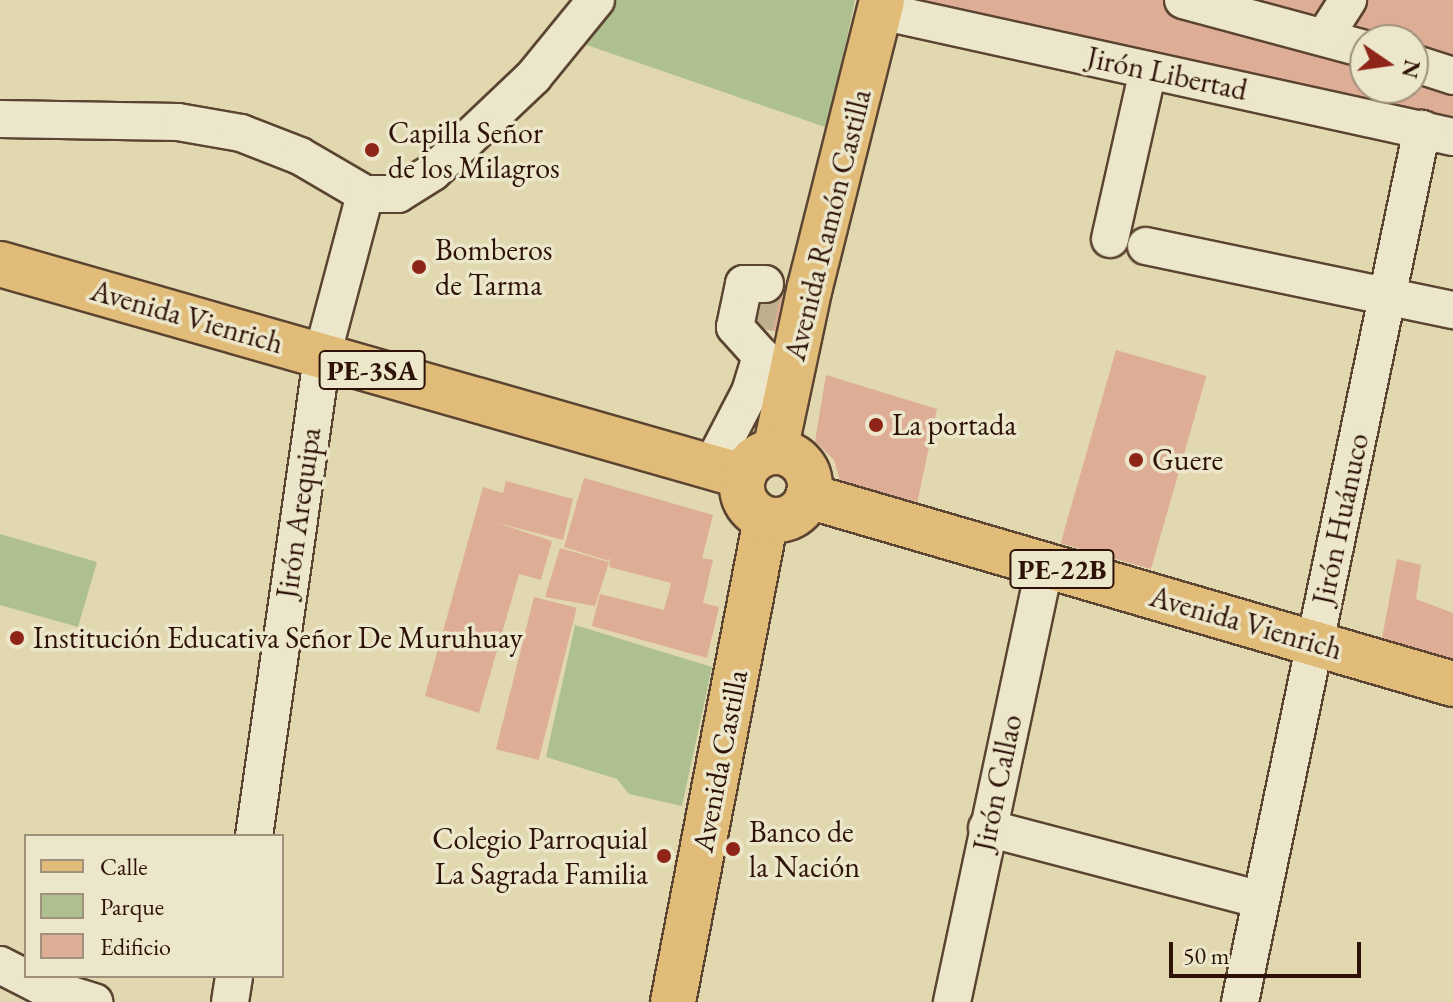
<!DOCTYPE html>
<meta charset="utf-8">
<style>
body{margin:0}
#map{position:relative;width:1453px;height:1002px;overflow:hidden;background:#e2d8af;font-family:"EB Garamond",serif}
div>[style]{position:absolute}
[style*='--x']{left:calc(var(--x)*1px);top:calc(var(--y)*1px);width:calc(var(--w)*1px);rotate:calc(var(--a)*1deg)}
.green>*{inset:0;background:#aec08f}
.building>*{inset:0;background:#dead96;transform-origin:0 0}
.minor-tunnel>*{height:36px;margin-top:-18px;transform-origin:0;background:repeating-linear-gradient(90deg,#beb08d 0 36px,transparent 0 54px)}
.roads{filter:drop-shadow(2px 0 #5b4431) drop-shadow(-2px 0 #5b4431) drop-shadow(0 2px #5b4431) drop-shadow(0 -2px #5b4431)}
.minor>*{height:36px;margin:-18px;padding:0 18px;transform-origin:18px;border-radius:18px;background:#ece6cb}
.major>*{height:44px;margin:-22px;padding:0 22px;transform-origin:22px;border-radius:22px;background:#e1bc78}
.highway>*{height:44px;margin:-22px;padding:0 22px;transform-origin:22px;border-radius:22px;background:#e1bc78}
.highway>.ring{margin:-22px;padding:0;box-sizing:content-box;background:none;border:44px solid #e1bc78;border-radius:50%}
.dots>*{width:22px;height:22px;translate:-50% -50%;box-sizing:border-box;border:4px solid #ece6cb;border-radius:50%}
span{translate:-50% -50%;white-space:nowrap;text-align:center;line-height:1.15;-webkit-text-stroke:7px #ece6cb;paint-order:stroke}
.shield-label span{padding:2px 6px;background:#ece6cb;border:2px solid;border-radius:6px;-webkit-text-stroke-width:0}
.shield-label{font-size:28px;color:#2e1207;font-weight:700}
.street-label{font-size:30px;color:#2e1207}
.poi-label{font-size:30px;color:#2e1207}
.left{translate:0 -50%;text-align:left}
.right{translate:-100% -50%;text-align:right}
.legend{position:absolute;left:24px;top:834px;width:260px;height:144px;box-sizing:border-box;background:#ece6cb;border:2px solid #a0917d;margin:0;padding:10px 14px;list-style:none;font-size:24px;color:#2e1207}
.legend li{display:flex;align-items:center;gap:16px;height:40px}
.legend b{width:40px;border:2px solid #a0917d}
.north{position:absolute;left:1349px;top:24px;width:80px;height:80px;box-sizing:border-box;background:#ece6cb;border:2px solid #a0917d;border-radius:50%;rotate:103deg;font-size:22px;font-weight:700;line-height:32px;text-align:center;color:#2e1207}
.north::after{content:'';display:block;margin:auto;width:28px;height:36px;background:#8f2418;clip-path:polygon(50% 0,100% 100%,50% 72%,0 100%)}
.scale{position:absolute;left:1169px;top:942px;width:192px;height:36px;box-sizing:border-box;border:4px solid #2e1207;border-top:0;padding-left:10px;font-size:24px;line-height:28px;white-space:nowrap;color:#2e1207;-webkit-text-stroke:6px #ece6cb;paint-order:stroke}
</style>
<div id="map">
<div class="green">
<i style="clip-path:polygon(608px 0,855px 0,828px 128px,578px 42px)"></i>
<i style="clip-path:polygon(0 534px,97px 562px,78px 627px,0 605px)"></i>
<i style="clip-path:polygon(575px 625px,712px 667px,682px 806px,629px 794px,617px 779px,546px 757px)"></i>
</div>
<div class="building">
<i style="clip-path:polygon(evenodd,1453px 0,1453px 118px,904px 1px,904px 0,1453px 0,1365px 40px,1413px 40px,1413px 88px,1365px 88px,1365px 40px)"></i>
<i style="clip-path:polygon(733px 286px,787px 298px,779px 332px,755px 327px)"></i>
<i style="left:1116px;top:350px;width:94px;height:201px;rotate:16deg"></i>
<i style="clip-path:polygon(826px 375px,937px 409px,917px 504px,840px 481px,834px 460px,815px 441px)"></i>
<i style="clip-path:polygon(584px 478px,713px 515px,702px 558px,713px 560px,703px 603px,719px 607px,707px 658px,592px 626px,600px 594px,664px 610px,671px 583px,609px 567px,611px 556px,609px 561px,564px 547px)"></i>
<i style="clip-path:polygon(506px 481px,573px 499px,563px 540px,494px 522px,552px 541px,541px 580px,519px 574px,479px 713px,425px 696px,483px 487px,503px 493px)"></i>
<i style="clip-path:polygon(560px 548px,609px 562px,595px 606px,545px 597px)"></i>
<i style="clip-path:polygon(1397px 559px,1421px 565px,1416px 599px,1453px 613px,1453px 659px,1382px 638px)"></i>
<i style="left:534px;top:597px;width:44px;height:157px;rotate:14deg"></i>
</div>
<div class="minor-tunnel">
<i style="--x:755;--y:327;--w:35;--a:-77"></i>
</div>
<div class="roads">
<div class="minor">
<i style="--x:1183;--y:0;--w:188;--a:15.1"></i>
<i style="--x:880;--y:11;--w:587;--a:12.4"></i>
<i style="--x:1325;--y:36;--w:43;--a:-57.4"></i>
<i style="--x:1413;--y:63;--w:42;--a:18"></i>
<i style="--x:0;--y:119;--w:178;--a:1"></i>
<i style="--x:178;--y:122;--w:64;--a:9.9"></i>
<i style="--x:241;--y:133;--w:63;--a:21.3"></i>
<i style="--x:300;--y:156;--w:75;--a:30.3"></i>
<i style="--x:365;--y:194;--w:33;--a:0"></i>
<i style="--x:398;--y:194;--w:41;--a:-32.2"></i>
<i style="--x:433;--y:172;--w:139;--a:-43.5"></i>
<i style="--x:534;--y:76;--w:98;--a:-50.8"></i>
<i style="--x:1110;--y:239;--w:173;--a:-77.3"></i>
<i style="--x:1146;--y:246;--w:314;--a:11.8"></i>
<i style="--x:711;--y:467;--w:85;--a:-62.5"></i>
<i style="--x:750;--y:392;--w:38;--a:-73"></i>
<i style="--x:761;--y:356;--w:39;--a:-132"></i>
<i style="--x:735;--y:327;--w:44;--a:-78.2"></i>
<i style="--x:744;--y:284;--w:21;--a:0"></i>
<i style="--x:987;--y:828;--w:283;--a:14.7"></i>
<i style="--x:254;--y:836;--w:485;--a:-81.9"></i>
<i style="--x:322;--y:356;--w:168;--a:-75.1"></i>
<i style="--x:0;--y:965;--w:44;--a:27.1"></i>
<i style="--x:39;--y:985;--w:58;--a:17.2"></i>
<i style="--x:230;--y:1002;--w:26;--a:-81"></i>
<i style="--x:952;--y:1002;--w:448;--a:-78"></i>
<i style="--x:1240;--y:1002;--w:892;--a:-78.22"></i>
</div>
<div class="major">
<i style="--x:673;--y:1002;--w:492;--a:-79.1"></i>
</div>
<div class="highway">
<i style="--x:0;--y:264;--w:773;--a:15.93"></i>
<i style="--x:775;--y:451;--w:168;--a:-78"></i>
<i style="--x:810;--y:287;--w:296;--a:-75.9"></i>
<i class="ring" style="left:742px;top:452px;width:24px;height:24px"></i>
<i style="--x:808;--y:496;--w:672;--a:16.25"></i>
</div>
</div>
<div class="dots">
<i style="left:372px;top:150px;background:#8f2418"></i>
<i style="left:419px;top:267px;background:#8f2418"></i>
<i style="left:876px;top:425px;background:#8f2418"></i>
<i style="left:1136px;top:460px;background:#8f2418"></i>
<i style="left:17px;top:638px;background:#8f2418"></i>
<i style="left:733px;top:849px;background:#8f2418"></i>
<i style="left:664px;top:856px;background:#8f2418"></i>
</div>
<div class="shield-label">
<span style="left:372px;top:370px">PE-3SA</span>
<span style="left:1062px;top:569px">PE-22B</span>
</div>
<div class="street-label">
<span style="left:1167px;top:74px;rotate:12deg">Jirón Libertad</span>
<span style="left:828px;top:225px;rotate:-76deg">Avenida Ramón Castilla</span>
<span style="left:187px;top:317px;rotate:16deg">Avenida Vienrich</span>
<span style="left:299px;top:513px;rotate:-82deg">Jirón Arequipa</span>
<span style="left:1341px;top:519px;rotate:-78deg">Jirón Huánuco</span>
<span style="left:1246px;top:623px;rotate:16deg">Avenida Vienrich</span>
<span style="left:720px;top:761px;rotate:-79deg">Avenida Castilla</span>
<span style="left:998px;top:783px;rotate:-78deg">Jirón Callao</span>
</div>
<div class="poi-label">
<span class="left" style="left:388px;top:150px">Capilla Señor<br>de los Milagros</span>
<span class="left" style="left:435px;top:267px">Bomberos<br>de Tarma</span>
<span class="left" style="left:892px;top:425px">La portada</span>
<span class="left" style="left:1152px;top:460px">Guere</span>
<span class="left" style="left:33px;top:638px">Institución Educativa Señor De Muruhuay</span>
<span class="left" style="left:749px;top:849px">Banco de<br>la Nación</span>
<span class="right" style="left:648px;top:856px">Colegio Parroquial<br>La Sagrada Familia</span>
</div>
<ul class="legend">
<li><b style="height:10px;background:#e1bc78"></b>Calle</li>
<li><b style="height:22px;background:#aec08f"></b>Parque</li>
<li><b style="height:22px;background:#dead96"></b>Edificio</li>
</ul>
<div class="north">N</div>
<div class="scale">50 m</div>
</div>
